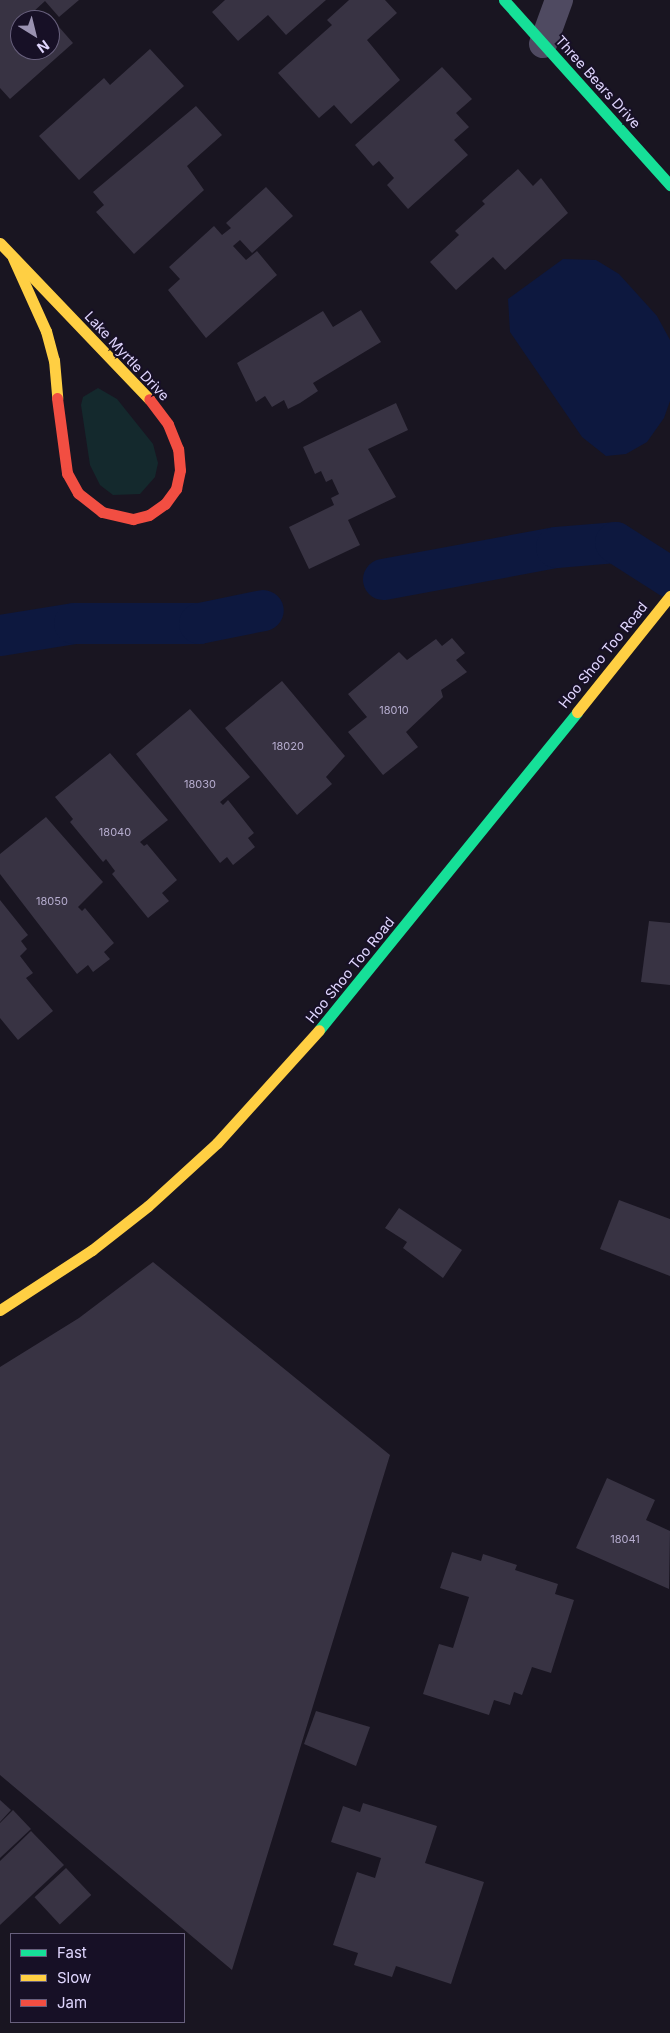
<!DOCTYPE html>
<style>
body{margin:0}
#map{position:relative;width:670px;height:2033px;overflow:hidden;background:#191521;font-family:Inter,sans-serif}
div>[style]{position:absolute}
[style*='--x']{left:calc(var(--x)*1px);top:calc(var(--y)*1px);width:calc(var(--w)*1px);rotate:calc(var(--a)*1deg)}
.green>*{inset:0;background:#14292d}
.water>*{inset:0;background:#0d183f}
.canal>*{height:41px;margin:-20.5px;padding:0 20.5px;transform-origin:20.5px;border-radius:20.5px;background:#0d183f}
.building>*{inset:0;background:#383343;transform-origin:0 0}
.street>*{height:28px;margin:-14px;padding:0 14px;transform-origin:14px;border-radius:14px;background:#4f4a61}
.fast>*{height:11px;margin:-5.5px;padding:0 5.5px;transform-origin:5.5px;border-radius:5.5px;background:#16e098}
.slow>*{height:11px;margin:-5.5px;padding:0 5.5px;transform-origin:5.5px;border-radius:5.5px;background:#ffcf43}
.jam>*{height:11px;margin:-5.5px;padding:0 5.5px;transform-origin:5.5px;border-radius:5.5px;background:#f24e42}
span{translate:-50% -50%;white-space:nowrap;text-align:center;line-height:1.15;-webkit-text-stroke:4px #171026;paint-order:stroke}
.number-label{font-size:11px;color:#b6adcf}
.number-label span{-webkit-text-stroke-width:0}
.street-label{font-size:14px;color:#e0d6fe}
.legend{position:absolute;left:10px;top:1933px;width:175px;height:90px;box-sizing:border-box;background:#171026;border:1px solid #675f7c;margin:0;padding:6px 9px;list-style:none;font-size:15px;color:#e0d6fe}
.legend li{display:flex;align-items:center;gap:10px;height:25px}
.legend b{width:25px;border:1px solid #675f7c}
.north{position:absolute;left:10px;top:10px;width:50px;height:50px;box-sizing:border-box;background:#171026;border:1px solid #675f7c;border-radius:50%;rotate:144deg;font-size:14px;font-weight:700;line-height:20px;text-align:center;color:#e0d6fe}
.north::after{content:'';display:block;margin:auto;width:18px;height:22px;background:#9a92b1;clip-path:polygon(50% 0,100% 100%,50% 72%,0 100%)}
</style>
<div id="map">
<div class="green">
<i style="clip-path:polygon(98px 388px,117px 399px,153px 444px,158px 463px,155px 477px,140px 494px,113px 495px,100px 485px,90px 465px,81px 405px,83px 397px)"></i>
</div>
<div class="water">
<i style="clip-path:polygon(563px 259px,596px 260px,619px 274px,657px 316px,670px 340px,670px 401px,664px 418px,647px 442px,626px 454px,606px 456px,582px 437px,510px 332px,508px 299px)"></i>
</div>
<div class="canal">
<i style="--x:383;--y:579;--w:176;--a:-10.5"></i>
<i style="--x:556;--y:547;--w:59;--a:-4.8"></i>
<i style="--x:615;--y:542;--w:65;--a:32.5"></i>
<i style="--x:0;--y:635;--w:75;--a:-9.2"></i>
<i style="--x:74;--y:623;--w:125;--a:0"></i>
<i style="--x:199;--y:623;--w:65;--a:-11.5"></i>
</div>
<div class="building">
<i style="clip-path:polygon(0 0,79px 0,59px 17px,45px 1px,32px 13px,38px 20px,20px 20px,20px 50px,50px 50px,52px 19px,73px 43px,10px 99px,0 88px)"></i>
<i style="clip-path:polygon(225px 0,326px 0,286px 35px,268px 15px,238px 41px,212px 12px)"></i>
<i style="clip-path:polygon(349px 0,385px 0,397px 13px,367px 40px,400px 80px,351px 124px,334px 105px,319px 118px,278px 73px,332px 25px,327px 20px)"></i>
<i style="clip-path:polygon(150px 49px,184px 86px,79px 180px,39px 136px,104px 78px,110px 85px)"></i>
<i style="clip-path:polygon(442px 67px,472px 99px,456px 113px,469px 127px,454px 140px,468px 155px,408px 209px,387px 185px,394px 178px,379px 161px,373px 166px,355px 145px)"></i>
<i style="clip-path:polygon(196px 106px,222px 135px,187px 166px,204px 190px,134px 254px,96px 212px,104px 205px,93px 192px)"></i>
<i style="clip-path:polygon(518px 169px,533px 186px,541px 178px,568px 213px,505px 270px,493px 257px,456px 290px,430px 262px,459px 235px,455px 231px,485px 204px,482px 201px)"></i>
<i style="clip-path:polygon(266px 187px,293px 216px,252px 253px,240px 240px,233px 246px,246px 260px,257px 251px,277px 275px,206px 338px,168px 290px,180px 279px,169px 267px,214px 226px,222px 235px,231px 228px,226px 223px)"></i>
<i style="clip-path:polygon(361px 310px,381px 342px,313px 383px,318px 391px,300px 403px,288px 409px,284px 400px,272px 407px,265px 396px,256px 402px,237px 363px,323px 311px,333px 327px)"></i>
<i style="clip-path:polygon(396px 403px,408px 430px,368px 449px,396px 497px,348px 520px,360px 545px,309px 569px,289px 527px,334px 505px,331px 498px,339px 494px,332px 479px,326px 482px,321px 471px,315px 474px,303px 447px)"></i>
<i style="clip-path:polygon(452px 638px,465px 653px,456px 660px,467px 672px,441px 690px,443px 697px,406px 732px,418px 747px,383px 775px,348px 732px,367px 717px,348px 694px,399px 652px,407px 660px,436px 639px,442px 646px)"></i>
<i style="clip-path:polygon(282px 681px,345px 756px,326px 777px,332px 784px,297px 815px,225px 728px)"></i>
<i style="clip-path:polygon(190px 709px,250px 777px,220px 802px,223px 805px,228px 800px,254px 833px,248px 838px,255px 847px,233px 865px,227px 857px,220px 863px,136px 754px)"></i>
<i style="clip-path:polygon(110px 753px,168px 820px,140px 842px,144px 846px,147px 844px,177px 880px,162px 893px,169px 901px,148px 918px,112px 874px,115px 871px,106px 859px,103px 862px,70px 822px,73px 819px,55px 797px)"></i>
<i style="clip-path:polygon(46px 817px,103px 882px,78px 907px,82px 911px,85px 908px,114px 943px,104px 952px,110px 959px,93px 972px,88px 965px,77px 974px,0 874px,0 854px)"></i>
<i style="clip-path:polygon(0 900px,28px 935px,21px 941px,27px 949px,20px 956px,33px 973px,26px 978px,53px 1011px,18px 1040px,0 1018px)"></i>
<i style="clip-path:polygon(649px 921px,670px 923px,670px 985px,641px 982px)"></i>
<i style="clip-path:polygon(619px 1200px,670px 1219px,670px 1276px,600px 1249px)"></i>
<i style="clip-path:polygon(399px 1208px,462px 1250px,443px 1278px,403px 1248px,407px 1242px,385px 1228px)"></i>
<i style="clip-path:polygon(153px 1262px,390px 1455px,232px 1970px,0 1775px,0 1367px,79px 1318px)"></i>
<i style="clip-path:polygon(607px 1478px,655px 1500px,646px 1520px,670px 1531px,669px 1589px,576px 1548px)"></i>
<i style="clip-path:polygon(452px 1552px,481px 1561px,483px 1554px,517px 1565px,515px 1570px,558px 1584px,555px 1594px,574px 1600px,551px 1673px,532px 1667px,522px 1695px,514px 1692px,510px 1705px,494px 1700px,489px 1715px,423px 1694px,439px 1644px,453px 1648px,469px 1597px,440px 1588px)"></i>
<i style="clip-path:polygon(316px 1711px,370px 1727px,356px 1766px,304px 1744px)"></i>
<i style="clip-path:polygon(0 1800px,11px 1810px,0 1822px)"></i>
<i style="clip-path:polygon(363px 1803px,437px 1826px,425px 1863px,484px 1882px,451px 1984px,396px 1966px,392px 1977px,357px 1966px,354px 1965px,358px 1953px,333px 1945px,357px 1872px,375px 1878px,381px 1858px,331px 1842px,343px 1806px,360px 1812px)"></i>
<i style="clip-path:polygon(13px 1810px,31px 1829px,0 1858px,0 1823px)"></i>
<i style="clip-path:polygon(31px 1831px,64px 1865px,0 1925px,0 1861px)"></i>
<i style="left:66px;top:1868px;width:37px;height:43px;rotate:47deg"></i>
</div>
<div class="street">
<i style="--x:543;--y:44;--w:47;--a:-70"></i>
</div>
<div class="fast">
<i style="--x:504;--y:0;--w:249;--a:48.1"></i>
<i style="--x:319;--y:1030;--w:409;--a:-50.9"></i>
</div>
<div class="slow">
<i style="--x:0;--y:243;--w:216;--a:46.3"></i>
<i style="--x:13;--y:258;--w:80;--a:65.7"></i>
<i style="--x:46;--y:331;--w:30;--a:75"></i>
<i style="--x:54;--y:360;--w:38;--a:85"></i>
<i style="--x:577;--y:712;--w:149;--a:-51.3"></i>
<i style="--x:0;--y:1310;--w:110;--a:-33.1"></i>
<i style="--x:92;--y:1250;--w:71;--a:-38.2"></i>
<i style="--x:148;--y:1206;--w:93;--a:-42.4"></i>
<i style="--x:217;--y:1143;--w:152;--a:-47.9"></i>
</div>
<div class="jam">
<i style="--x:57;--y:398;--w:76;--a:82.4"></i>
<i style="--x:67;--y:473;--w:23;--a:61"></i>
<i style="--x:78;--y:493;--w:31;--a:38"></i>
<i style="--x:102;--y:512;--w:32;--a:13"></i>
<i style="--x:133;--y:519;--w:16;--a:-14"></i>
<i style="--x:149;--y:515;--w:19;--a:-35"></i>
<i style="--x:165;--y:504;--w:19;--a:-54"></i>
<i style="--x:176;--y:489;--w:19;--a:-78"></i>
<i style="--x:180;--y:470;--w:21;--a:-95"></i>
<i style="--x:178;--y:449;--w:27;--a:-112"></i>
<i style="--x:168;--y:424;--w:31;--a:-127"></i>
</div>
<div class="number-label">
<span style="left:394px;top:710px">18010</span>
<span style="left:288px;top:746px">18020</span>
<span style="left:200px;top:784px">18030</span>
<span style="left:115px;top:832px">18040</span>
<span style="left:52px;top:901px">18050</span>
<span style="left:625px;top:1539px">18041</span>
</div>
<div class="street-label">
<span style="left:598px;top:82px;rotate:48deg">Three Bears Drive</span>
<span style="left:127px;top:356px;rotate:47deg">Lake Myrtle Drive</span>
<span style="left:603px;top:655px;rotate:-51deg">Hoo Shoo Too Road</span>
<span style="left:350px;top:970px;rotate:-51deg">Hoo Shoo Too Road</span>
</div>
<ul class="legend">
<li><b style="height:6px;background:#16e098"></b>Fast</li>
<li><b style="height:6px;background:#ffcf43"></b>Slow</li>
<li><b style="height:6px;background:#f24e42"></b>Jam</li>
</ul>
<div class="north">N</div>
</div>
